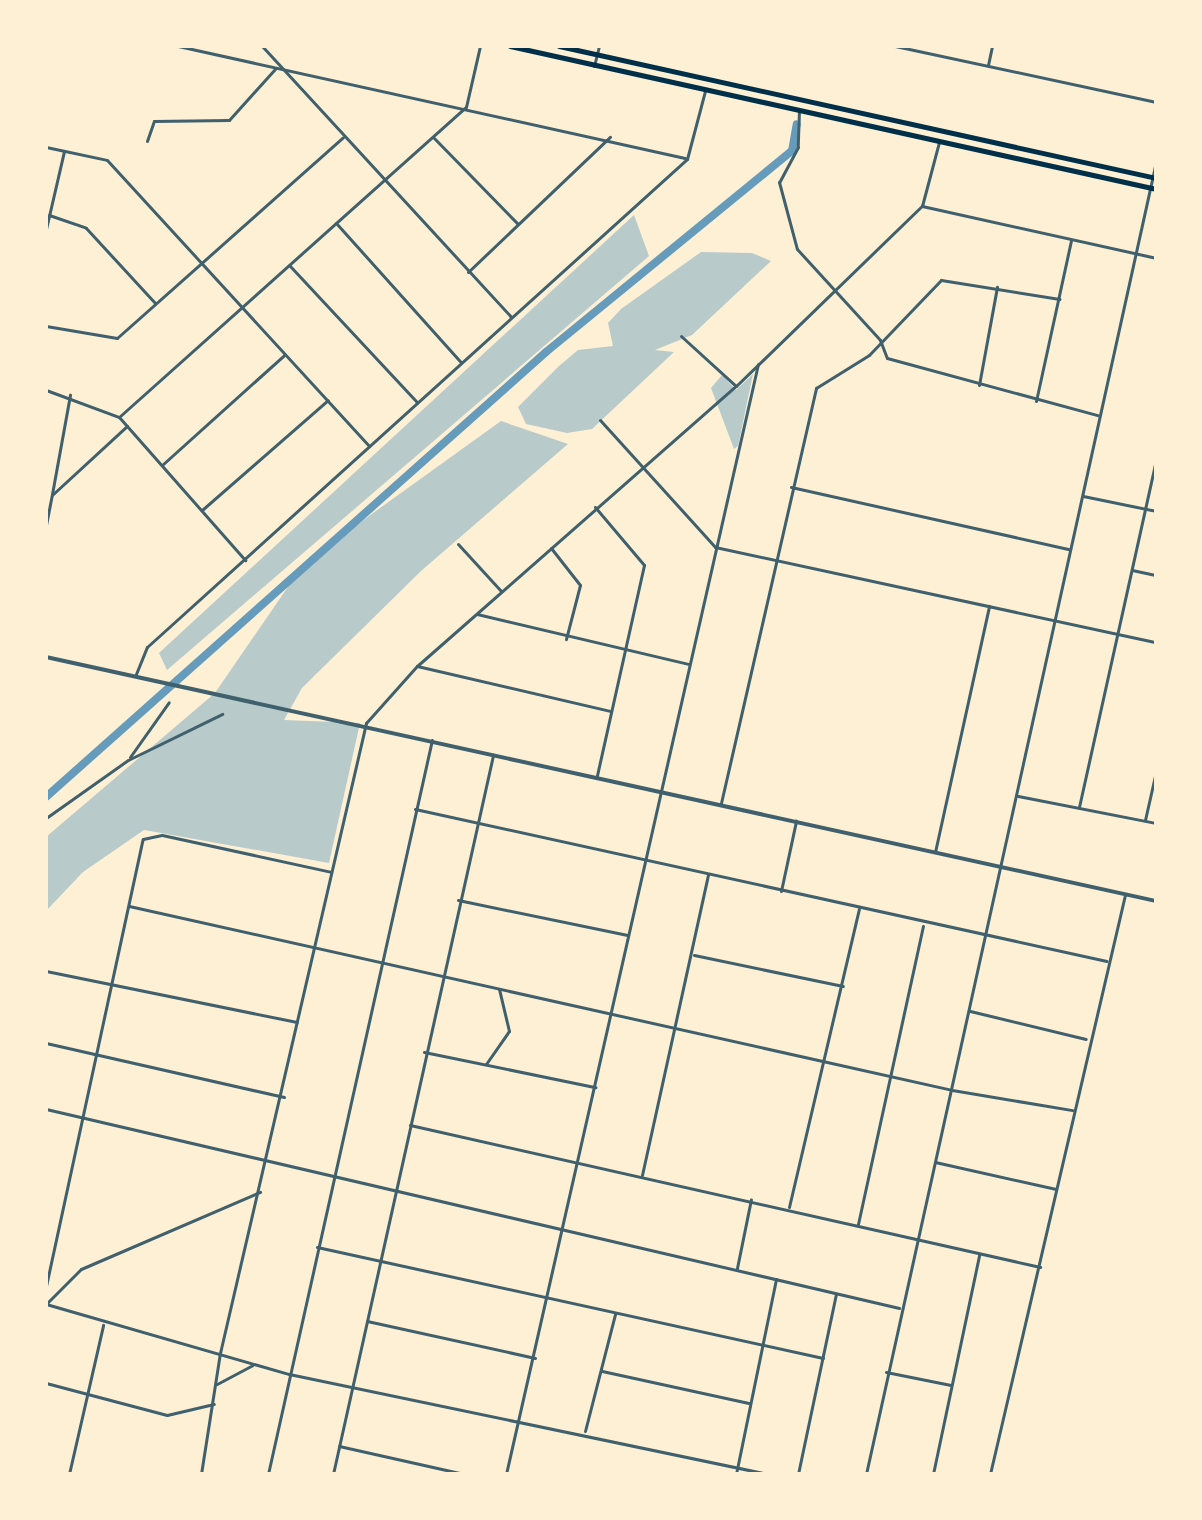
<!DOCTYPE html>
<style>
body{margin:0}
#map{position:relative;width:1202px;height:1520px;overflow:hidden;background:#fdf0d5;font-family:"PT Sans",sans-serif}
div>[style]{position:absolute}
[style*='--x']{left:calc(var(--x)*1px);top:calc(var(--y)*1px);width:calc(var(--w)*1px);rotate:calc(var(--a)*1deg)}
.green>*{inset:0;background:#b9caca}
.canal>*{height:8px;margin:-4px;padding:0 4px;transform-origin:4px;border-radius:4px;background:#669bbc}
.minor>*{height:3px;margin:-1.5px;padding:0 1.5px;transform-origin:1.5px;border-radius:1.5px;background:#3f606c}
.tertiary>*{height:4px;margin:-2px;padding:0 2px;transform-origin:2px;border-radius:2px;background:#3f606c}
.secondary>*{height:5px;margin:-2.5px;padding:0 2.5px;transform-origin:2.5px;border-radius:2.5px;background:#003049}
span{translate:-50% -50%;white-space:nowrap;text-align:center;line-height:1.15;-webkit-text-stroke:6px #fdf0d5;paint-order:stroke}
.frame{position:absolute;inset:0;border:48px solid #fdf0d5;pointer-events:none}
</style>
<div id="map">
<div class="green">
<i style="clip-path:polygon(634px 215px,649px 256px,167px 670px,159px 653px)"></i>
<i style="clip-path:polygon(701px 252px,752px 253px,771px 261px,692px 335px,655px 350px,674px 352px,592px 429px,567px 433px,526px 424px,518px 407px,559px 366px,578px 350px,613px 346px,608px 323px,621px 309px)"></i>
<i style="clip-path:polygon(753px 374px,738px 446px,734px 449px,711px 388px,722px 375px,736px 390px)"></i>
<i style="clip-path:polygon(501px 421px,568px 444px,421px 571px,302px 688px,284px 720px,360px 723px,329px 863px,144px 830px,83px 872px,46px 911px,46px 837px,215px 693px,305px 562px)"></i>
</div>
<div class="canal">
<i style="--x:46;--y:797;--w:669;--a:-41.67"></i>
<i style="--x:546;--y:352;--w:318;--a:-39.3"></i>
<i style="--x:792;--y:151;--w:27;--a:-80"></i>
</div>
<div class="minor">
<i style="--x:178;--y:46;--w:519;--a:12.46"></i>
<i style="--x:262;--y:46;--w:368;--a:47.4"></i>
<i style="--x:895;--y:46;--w:267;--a:12.1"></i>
<i style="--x:988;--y:65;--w:19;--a:-78"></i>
<i style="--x:594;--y:66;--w:21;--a:-76"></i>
<i style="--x:799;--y:110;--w:37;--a:92"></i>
<i style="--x:798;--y:147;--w:40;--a:118"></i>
<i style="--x:779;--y:182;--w:69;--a:75"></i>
<i style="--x:797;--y:249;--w:123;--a:47.6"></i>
<i style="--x:880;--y:340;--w:19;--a:69"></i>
<i style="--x:887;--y:358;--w:218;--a:15.2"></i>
<i style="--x:434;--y:138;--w:120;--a:45.7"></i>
<i style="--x:147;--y:141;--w:21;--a:-71"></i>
<i style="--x:154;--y:121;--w:75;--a:-0.8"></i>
<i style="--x:229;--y:120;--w:69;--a:-48"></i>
<i style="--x:46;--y:147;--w:62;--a:12"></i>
<i style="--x:107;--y:160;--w:388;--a:47.5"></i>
<i style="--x:922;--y:206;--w:240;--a:12.5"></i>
<i style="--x:922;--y:206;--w:66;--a:-75.1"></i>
<i style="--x:49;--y:215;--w:39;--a:19"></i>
<i style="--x:86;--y:228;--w:102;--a:47.4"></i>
<i style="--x:336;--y:223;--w:186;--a:48.1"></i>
<i style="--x:46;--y:229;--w:80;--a:-77"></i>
<i style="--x:290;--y:266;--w:186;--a:47"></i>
<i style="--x:468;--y:272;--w:196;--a:-43.6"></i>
<i style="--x:46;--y:326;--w:72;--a:9.6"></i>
<i style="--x:117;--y:338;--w:302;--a:-41.6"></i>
<i style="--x:681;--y:336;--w:74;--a:42.3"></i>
<i style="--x:979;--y:385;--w:100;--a:-79.6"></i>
<i style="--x:46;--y:390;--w:78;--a:20.3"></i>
<i style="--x:119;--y:417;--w:191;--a:48.6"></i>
<i style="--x:1036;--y:401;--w:164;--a:-77.7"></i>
<i style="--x:119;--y:417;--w:465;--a:-41.8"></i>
<i style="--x:466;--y:107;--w:63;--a:-77.1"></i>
<i style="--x:600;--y:420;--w:171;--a:47.8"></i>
<i style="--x:715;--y:547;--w:451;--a:12.2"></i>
<i style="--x:162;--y:465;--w:164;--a:-42"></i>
<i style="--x:791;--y:487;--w:285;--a:12.6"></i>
<i style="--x:52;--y:494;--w:101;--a:-79.7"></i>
<i style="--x:1083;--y:496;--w:75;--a:11.6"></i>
<i style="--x:595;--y:507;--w:76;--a:49.8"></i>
<i style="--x:644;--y:565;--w:216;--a:102.6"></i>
<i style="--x:202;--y:510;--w:167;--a:-41.1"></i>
<i style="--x:46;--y:525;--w:31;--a:-79"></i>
<i style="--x:52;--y:495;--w:102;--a:-42.6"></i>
<i style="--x:458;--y:544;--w:64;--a:47.5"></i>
<i style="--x:551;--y:548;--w:47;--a:51.9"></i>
<i style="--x:580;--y:585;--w:56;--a:104.5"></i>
<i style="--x:1132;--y:570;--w:25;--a:12"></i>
<i style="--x:477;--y:614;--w:218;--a:13.3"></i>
<i style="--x:417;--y:666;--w:199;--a:13.1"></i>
<i style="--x:136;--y:674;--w:29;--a:-68"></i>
<i style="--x:147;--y:647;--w:728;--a:-42.1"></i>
<i style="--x:687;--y:159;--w:70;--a:-75.2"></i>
<i style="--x:130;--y:757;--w:67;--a:-54.7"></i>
<i style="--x:1018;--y:796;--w:141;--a:11.1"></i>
<i style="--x:721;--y:803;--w:426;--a:-77.1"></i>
<i style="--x:816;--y:388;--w:62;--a:-31.9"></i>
<i style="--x:869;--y:355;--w:104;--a:-46.2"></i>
<i style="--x:941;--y:280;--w:120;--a:9.1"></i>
<i style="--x:1079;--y:807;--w:354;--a:-77.5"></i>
<i style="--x:415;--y:809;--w:708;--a:12.39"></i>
<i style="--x:46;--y:818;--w:100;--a:-35.3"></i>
<i style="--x:128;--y:760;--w:105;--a:-26.1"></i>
<i style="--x:1145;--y:820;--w:50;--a:-77.3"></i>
<i style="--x:935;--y:852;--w:252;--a:-77.6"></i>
<i style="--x:781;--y:891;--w:72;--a:-77.9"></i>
<i style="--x:458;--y:900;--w:173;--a:11.7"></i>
<i style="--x:129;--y:906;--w:843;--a:12.6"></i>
<i style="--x:952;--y:1090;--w:122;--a:9.5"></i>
<i style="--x:694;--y:955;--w:152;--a:11.8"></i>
<i style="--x:46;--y:971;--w:256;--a:11.5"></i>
<i style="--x:970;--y:1011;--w:119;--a:13.6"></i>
<i style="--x:46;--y:1043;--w:244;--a:12.8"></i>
<i style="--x:424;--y:1052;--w:175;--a:11.6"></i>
<i style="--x:486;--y:1064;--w:40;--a:-55.1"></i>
<i style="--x:509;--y:1031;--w:43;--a:-103.4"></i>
<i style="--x:46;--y:1109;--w:876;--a:13.13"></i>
<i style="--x:410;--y:1125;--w:646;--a:12.7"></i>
<i style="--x:935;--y:1162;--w:124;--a:12.6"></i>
<i style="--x:642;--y:1175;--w:307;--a:-77.6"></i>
<i style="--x:789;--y:1207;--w:306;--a:-76.8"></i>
<i style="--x:858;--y:1224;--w:305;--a:-77.7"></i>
<i style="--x:317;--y:1247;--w:518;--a:12.37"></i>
<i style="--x:737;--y:1268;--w:70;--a:-78.5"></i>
<i style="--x:46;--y:1286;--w:457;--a:-77.8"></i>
<i style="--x:143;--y:839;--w:19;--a:-12"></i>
<i style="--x:162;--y:835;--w:173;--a:12.3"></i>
<i style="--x:47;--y:1303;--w:48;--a:-45"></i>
<i style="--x:81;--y:1269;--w:195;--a:-23.3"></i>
<i style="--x:46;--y:1304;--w:253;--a:16.1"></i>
<i style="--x:289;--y:1374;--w:490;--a:11.8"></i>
<i style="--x:367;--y:1321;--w:172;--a:12.4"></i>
<i style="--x:602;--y:1371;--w:150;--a:12.3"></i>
<i style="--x:886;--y:1372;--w:66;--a:11.3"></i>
<i style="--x:46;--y:1383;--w:125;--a:14.8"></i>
<i style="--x:167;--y:1415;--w:48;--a:-13.2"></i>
<i style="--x:217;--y:1384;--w:40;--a:-28"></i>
<i style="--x:585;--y:1431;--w:121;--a:-75.6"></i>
<i style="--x:339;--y:1446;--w:128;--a:12.6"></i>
<i style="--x:69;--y:1474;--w:153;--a:-77.1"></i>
<i style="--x:201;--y:1474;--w:122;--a:-81.1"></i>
<i style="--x:220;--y:1353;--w:647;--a:-76.95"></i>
<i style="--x:366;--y:723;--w:76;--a:-48.2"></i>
<i style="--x:417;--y:666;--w:424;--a:-41.3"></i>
<i style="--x:736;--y:386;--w:259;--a:-44.1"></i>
<i style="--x:268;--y:1474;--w:752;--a:-77.41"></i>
<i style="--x:333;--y:1474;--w:737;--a:-77.45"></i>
<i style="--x:506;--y:1474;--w:1138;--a:-77.21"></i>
<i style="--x:736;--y:1474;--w:199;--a:-78.4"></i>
<i style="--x:798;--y:1474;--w:184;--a:-78.1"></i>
<i style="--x:866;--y:1474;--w:1344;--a:-77.54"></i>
<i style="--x:933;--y:1474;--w:224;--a:-78.1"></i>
<i style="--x:990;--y:1474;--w:595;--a:-76.88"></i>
</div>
<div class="tertiary">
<i style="--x:46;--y:657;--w:1137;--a:12.4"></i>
</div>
<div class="secondary">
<i style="--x:510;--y:46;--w:662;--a:12.48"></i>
<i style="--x:559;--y:46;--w:611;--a:12.47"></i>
</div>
<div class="frame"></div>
</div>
